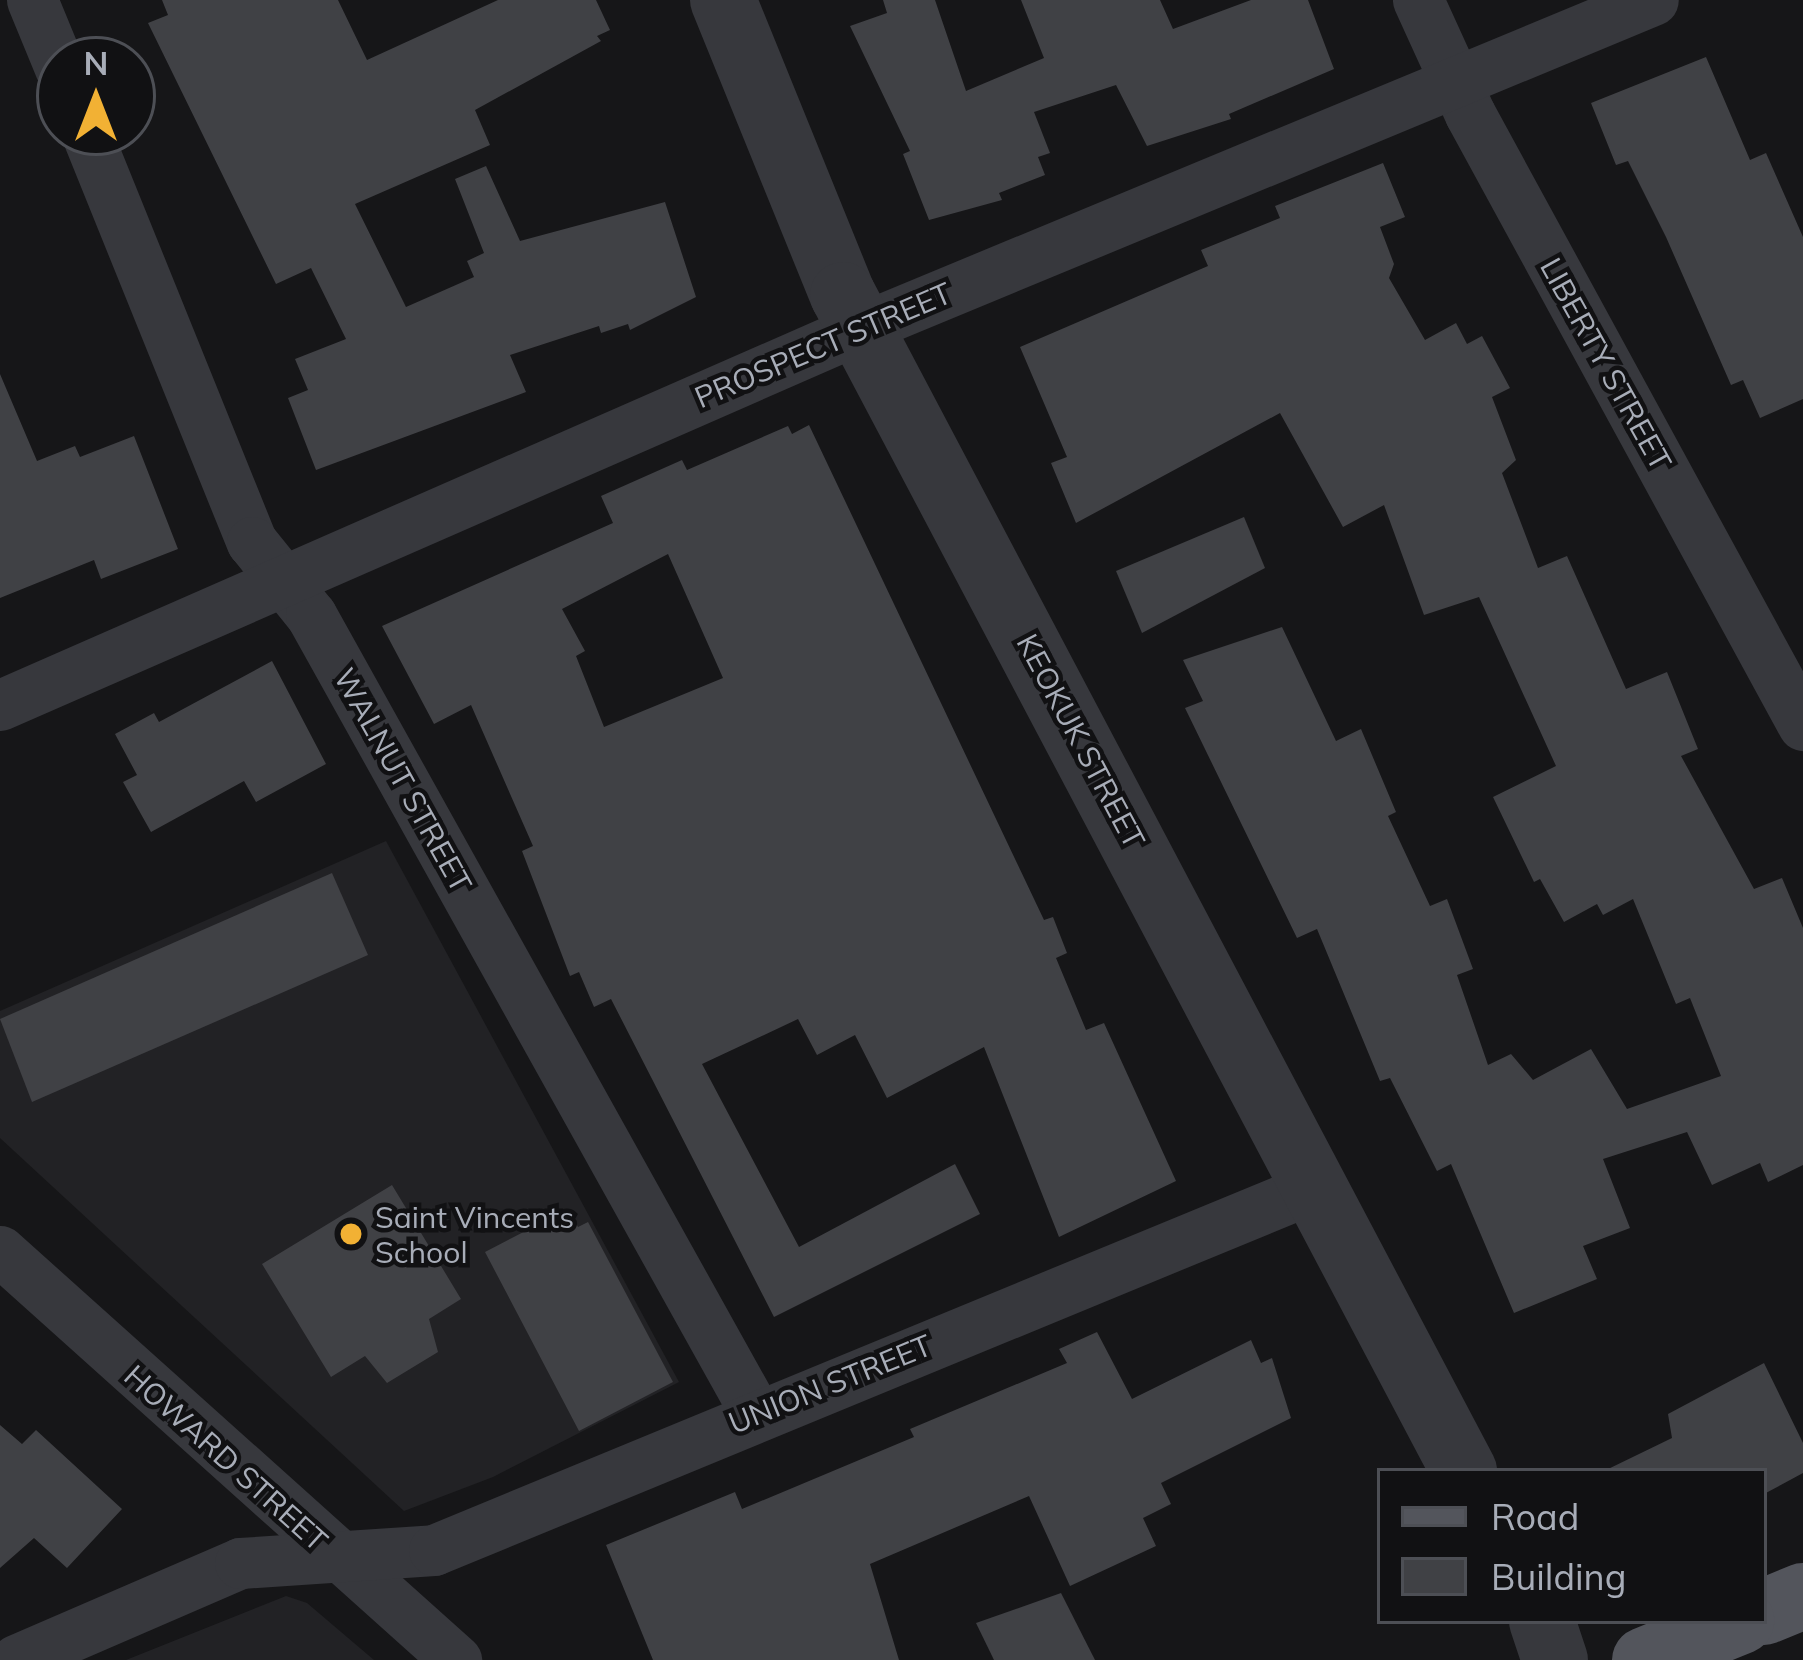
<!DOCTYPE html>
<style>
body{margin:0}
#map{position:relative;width:1803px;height:1660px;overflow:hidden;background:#161618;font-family:Mulish,sans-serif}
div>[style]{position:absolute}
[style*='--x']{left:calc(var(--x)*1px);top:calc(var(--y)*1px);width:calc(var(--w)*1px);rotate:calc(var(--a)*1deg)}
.built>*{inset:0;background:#222225}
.building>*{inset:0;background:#404145}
.minor>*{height:51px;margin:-25.5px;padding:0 25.5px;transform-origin:25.5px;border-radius:25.5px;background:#37383d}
.tertiary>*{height:66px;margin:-33px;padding:0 33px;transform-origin:33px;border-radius:33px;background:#37383d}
.primary>*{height:66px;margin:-33px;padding:0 33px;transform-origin:33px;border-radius:33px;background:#53555c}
.dots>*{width:33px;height:33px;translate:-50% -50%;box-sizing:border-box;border:6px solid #111113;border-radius:50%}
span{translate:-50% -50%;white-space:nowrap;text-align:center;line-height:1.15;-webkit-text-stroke:9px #111113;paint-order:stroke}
.street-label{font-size:30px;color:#a8adb8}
.poi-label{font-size:30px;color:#a8adb8}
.left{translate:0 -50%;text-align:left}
.legend{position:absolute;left:1377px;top:1468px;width:390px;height:156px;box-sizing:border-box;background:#111113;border:3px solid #4d4f55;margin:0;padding:15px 21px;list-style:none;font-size:36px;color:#a8adb8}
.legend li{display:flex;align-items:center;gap:24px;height:60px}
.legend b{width:60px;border:3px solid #4d4f55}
.north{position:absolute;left:36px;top:36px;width:120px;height:120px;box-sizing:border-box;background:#111113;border:3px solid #4d4f55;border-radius:50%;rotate:0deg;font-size:33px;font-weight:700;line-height:48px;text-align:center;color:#a8adb8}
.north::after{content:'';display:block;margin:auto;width:42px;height:54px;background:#f2b134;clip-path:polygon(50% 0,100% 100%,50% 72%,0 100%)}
</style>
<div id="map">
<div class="built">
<i style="clip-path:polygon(386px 841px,679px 1382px,493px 1477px,404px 1511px,0 1138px,0 1011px)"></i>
<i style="clip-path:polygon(286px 1596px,307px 1603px,374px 1660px,126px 1660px)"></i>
</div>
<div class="building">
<i style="clip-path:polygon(162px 0,338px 0,367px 60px,498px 0,596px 0,610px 30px,597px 36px,601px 41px,475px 110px,490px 145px,355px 204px,406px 307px,474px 277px,467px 261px,484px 253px,455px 179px,486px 166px,520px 241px,665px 202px,696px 297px,630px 330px,628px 324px,601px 333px,599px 326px,510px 355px,526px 392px,316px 470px,288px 398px,308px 390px,295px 359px,346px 339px,311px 268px,276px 284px,148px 23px,168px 15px)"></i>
<i style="clip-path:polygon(883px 0,935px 0,966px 91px,1044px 58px,1021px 0,1160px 0,1173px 29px,1251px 0,1308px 0,1334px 69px,1229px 114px,1231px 119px,1147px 146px,1116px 85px,1034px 112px,1050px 153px,1038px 157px,1045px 175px,999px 193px,1002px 200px,929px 220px,903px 154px,910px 151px,850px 26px,887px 13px)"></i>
<i style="clip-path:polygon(1706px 57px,1750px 160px,1766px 153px,1803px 237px,1803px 399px,1760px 418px,1743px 380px,1731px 385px,1666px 237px,1628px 161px,1616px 165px,1591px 103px)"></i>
<i style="clip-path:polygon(1383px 163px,1405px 217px,1380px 227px,1394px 264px,1389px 278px,1425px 340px,1456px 323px,1467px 344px,1482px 336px,1510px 388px,1492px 397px,1516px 460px,1502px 473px,1538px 568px,1567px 556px,1626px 689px,1667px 672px,1698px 749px,1681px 756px,1754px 889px,1782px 878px,1803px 928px,1803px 1165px,1768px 1182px,1760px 1163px,1712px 1185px,1687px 1132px,1603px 1159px,1630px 1228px,1583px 1246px,1597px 1279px,1514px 1313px,1451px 1164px,1437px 1171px,1390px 1078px,1380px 1081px,1317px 929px,1297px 938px,1185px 708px,1203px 701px,1183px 660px,1282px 627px,1336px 741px,1361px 729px,1396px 812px,1388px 816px,1430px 906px,1447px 899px,1473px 969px,1457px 975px,1488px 1065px,1511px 1054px,1533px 1080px,1591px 1049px,1627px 1109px,1721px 1076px,1690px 998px,1676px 1004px,1633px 899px,1603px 915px,1597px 904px,1564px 922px,1540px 879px,1534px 882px,1493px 797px,1556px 766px,1479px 597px,1424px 615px,1384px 505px,1343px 527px,1280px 413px,1076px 523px,1051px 463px,1067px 457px,1020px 347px,1208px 266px,1201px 250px,1280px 218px,1275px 206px)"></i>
<i style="clip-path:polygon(0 374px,37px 461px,75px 446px,80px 457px,134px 436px,178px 549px,101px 579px,94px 560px,0 598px)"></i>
<i style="clip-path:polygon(evenodd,809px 425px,1044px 920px,1053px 917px,1067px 953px,1056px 958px,1086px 1030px,1104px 1023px,1176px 1181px,1059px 1237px,984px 1047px,887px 1098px,855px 1035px,817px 1055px,798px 1019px,702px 1064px,799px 1247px,955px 1164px,980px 1214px,774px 1317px,611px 999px,594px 1007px,579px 972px,570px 976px,522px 851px,533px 846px,471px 705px,434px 724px,382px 626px,613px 523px,601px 496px,682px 460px,687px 470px,788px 426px,792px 434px,809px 425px,668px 554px,723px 678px,604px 727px,576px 656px,585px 651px,562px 609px,668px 554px)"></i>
<i style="clip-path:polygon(1244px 517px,1265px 568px,1142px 633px,1116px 571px)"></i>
<i style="clip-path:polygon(272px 661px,326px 764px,256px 802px,244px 781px,151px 832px,123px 782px,137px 775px,115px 734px,154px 713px,159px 722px)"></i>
<i style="clip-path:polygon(332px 873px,368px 955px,32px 1102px,0 1019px)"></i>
<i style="clip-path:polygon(392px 1185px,461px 1299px,429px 1319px,438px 1352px,387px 1383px,365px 1356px,331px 1377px,262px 1264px)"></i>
<i style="clip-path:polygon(568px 1209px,578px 1227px,588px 1222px,673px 1382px,579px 1431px,485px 1252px)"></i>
<i style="clip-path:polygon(1097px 1332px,1132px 1399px,1251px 1340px,1261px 1363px,1272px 1358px,1291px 1418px,1161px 1483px,1171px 1504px,1143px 1518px,1156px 1546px,1070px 1586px,1029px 1496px,870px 1564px,899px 1660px,653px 1660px,606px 1545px,735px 1492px,742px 1509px,914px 1437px,910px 1429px,1067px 1363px,1059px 1349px)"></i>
<i style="clip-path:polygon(1764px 1363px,1803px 1443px,1803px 1473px,1764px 1494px,1764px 1471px,1604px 1471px,1672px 1438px,1668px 1414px)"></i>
<i style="clip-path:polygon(0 1425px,22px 1444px,36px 1430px,122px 1509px,67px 1568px,34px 1538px,0 1568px)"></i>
<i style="clip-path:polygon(1061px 1593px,1095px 1660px,994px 1660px,976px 1623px)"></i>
</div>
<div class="minor">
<i style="--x:32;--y:0;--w:74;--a:67.6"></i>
<i style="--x:1418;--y:0;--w:125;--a:65.5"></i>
<i style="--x:1470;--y:114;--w:696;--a:61.41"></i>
<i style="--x:86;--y:132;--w:442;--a:68"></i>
<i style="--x:252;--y:542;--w:94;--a:51.1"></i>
<i style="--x:311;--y:615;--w:915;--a:60.88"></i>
<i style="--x:0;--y:705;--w:940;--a:-23.65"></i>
<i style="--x:861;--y:328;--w:857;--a:-22.5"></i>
<i style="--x:0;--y:1251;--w:613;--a:41.89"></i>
<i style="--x:16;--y:1660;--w:244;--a:-23.4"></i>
<i style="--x:240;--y:1563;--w:194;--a:-3.8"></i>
<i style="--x:434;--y:1550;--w:955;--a:-22.4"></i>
</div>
<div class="tertiary">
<i style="--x:723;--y:0;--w:318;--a:67.9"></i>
<i style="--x:843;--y:295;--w:1330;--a:62.16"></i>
<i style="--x:1542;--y:1621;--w:41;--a:71.6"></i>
</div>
<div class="primary">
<i style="--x:1764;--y:1612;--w:42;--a:-22.3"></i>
<i style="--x:1645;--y:1660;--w:104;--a:-22.1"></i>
</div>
<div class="dots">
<i style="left:351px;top:1234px;background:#f2b134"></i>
</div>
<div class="street-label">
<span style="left:823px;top:345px;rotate:-23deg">PROSPECT STREET</span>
<span style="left:1606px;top:364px;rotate:61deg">LIBERTY STREET</span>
<span style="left:1081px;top:741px;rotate:62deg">KEOKUK STREET</span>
<span style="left:403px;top:780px;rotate:61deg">WALNUT STREET</span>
<span style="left:830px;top:1384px;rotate:-22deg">UNION STREET</span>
<span style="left:226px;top:1458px;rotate:42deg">HOWARD STREET</span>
</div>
<div class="poi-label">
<span class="left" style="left:375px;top:1234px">Saint Vincents<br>School</span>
</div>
<ul class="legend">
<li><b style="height:15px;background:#53555c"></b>Road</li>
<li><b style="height:33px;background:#404145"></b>Building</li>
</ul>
<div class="north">N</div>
</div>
